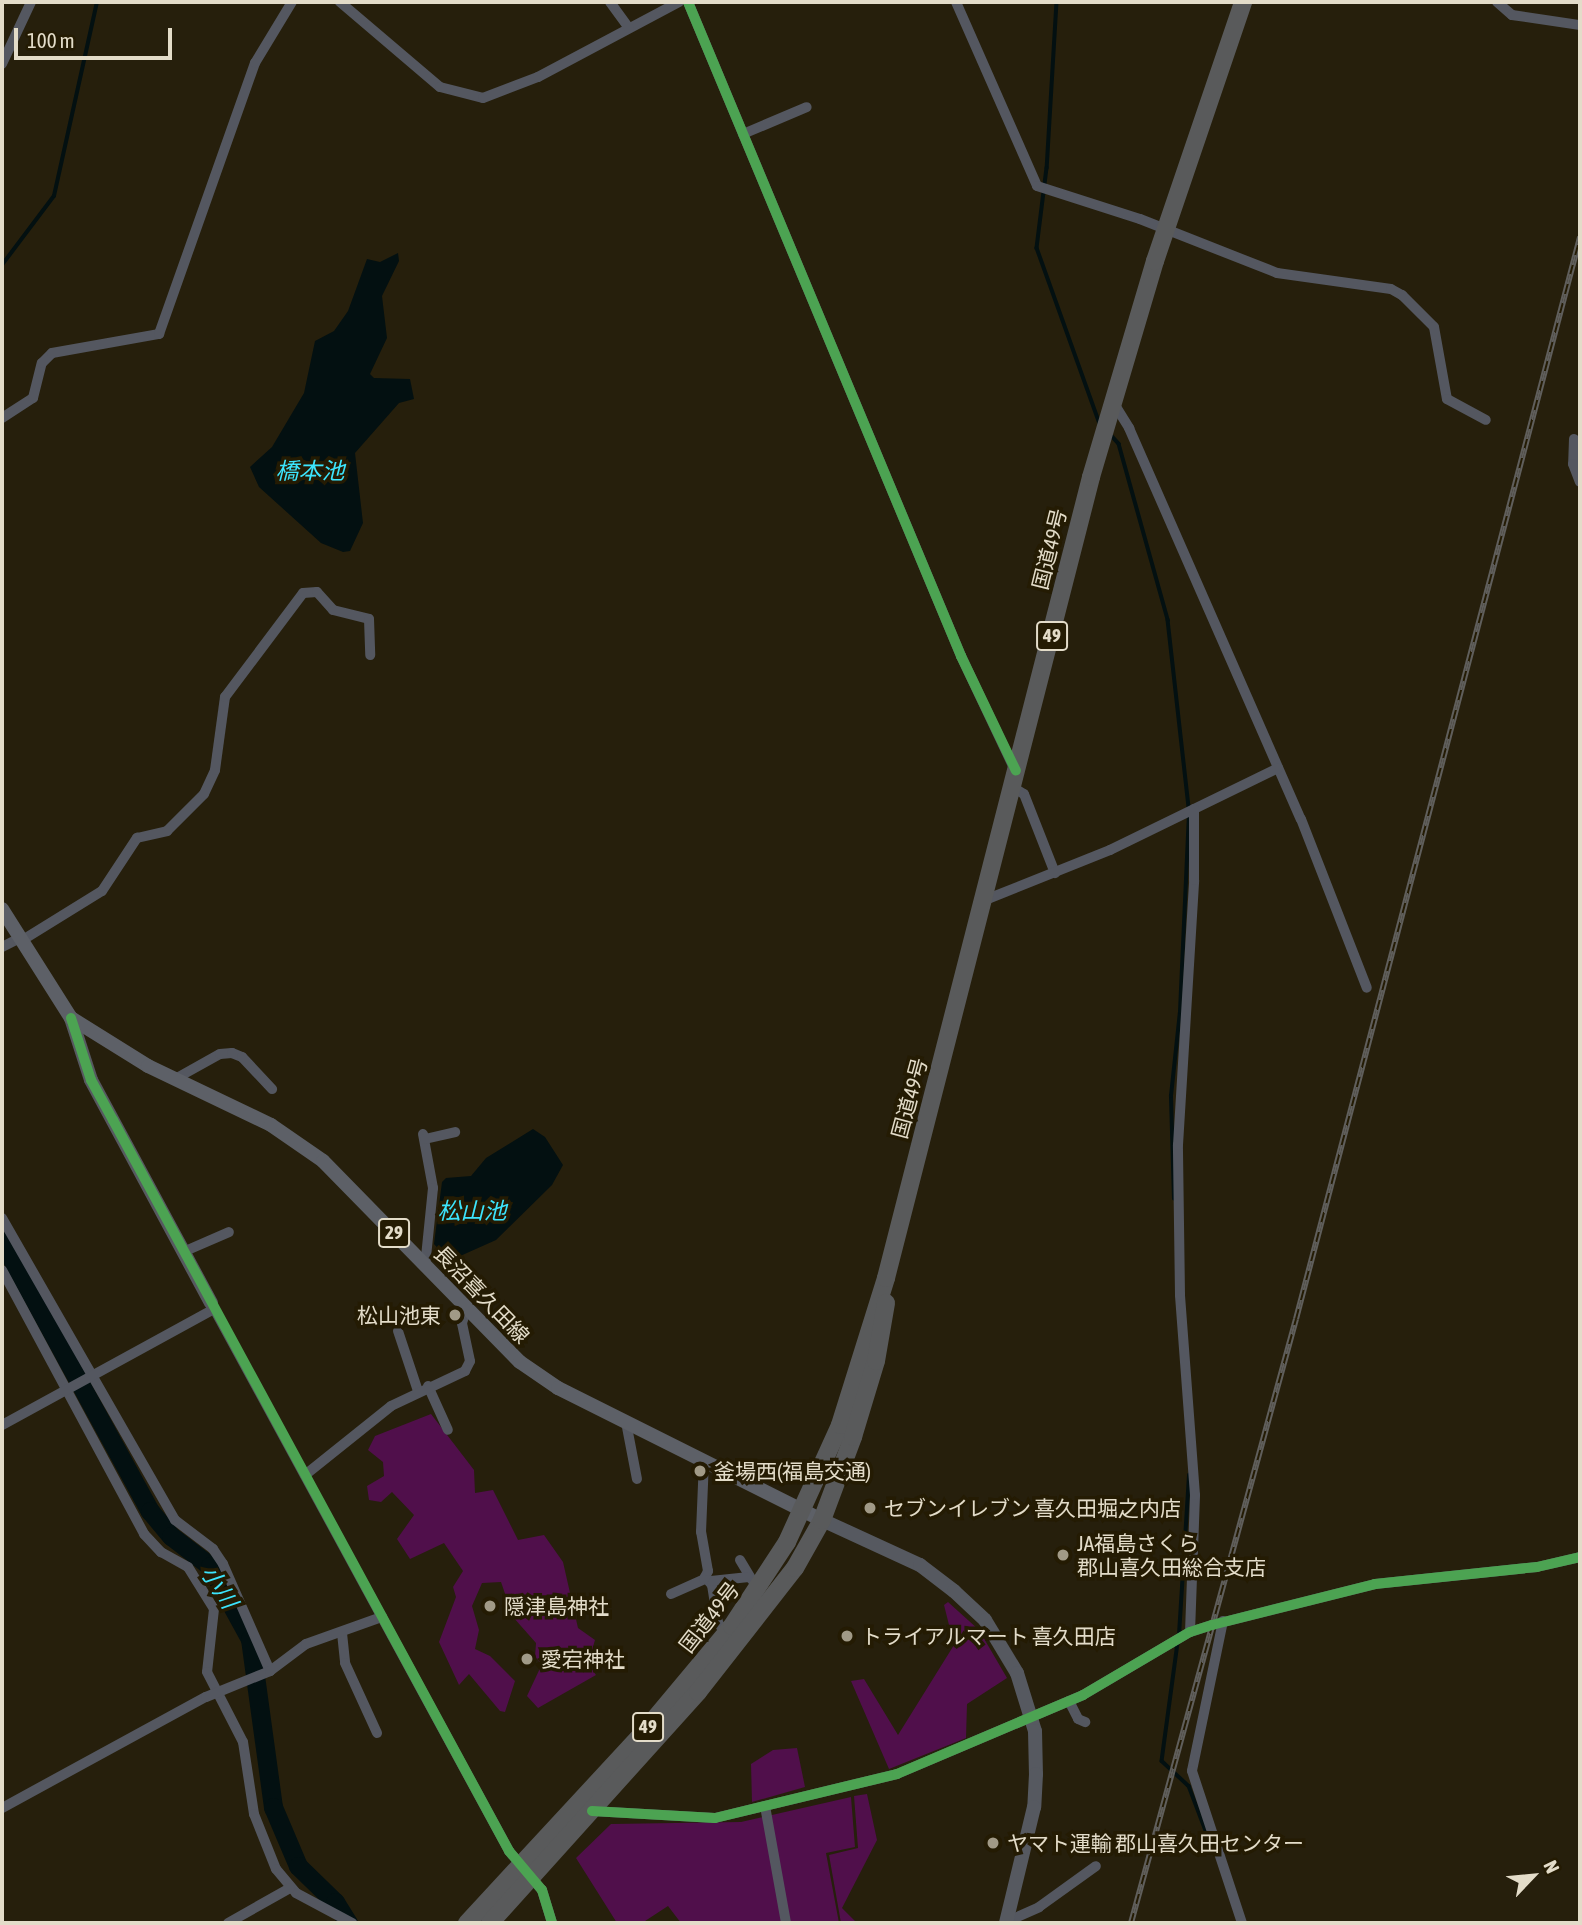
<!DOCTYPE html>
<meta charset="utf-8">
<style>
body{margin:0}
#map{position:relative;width:1582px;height:1925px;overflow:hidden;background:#261f0c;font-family:"Asap Condensed","Noto Sans JP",sans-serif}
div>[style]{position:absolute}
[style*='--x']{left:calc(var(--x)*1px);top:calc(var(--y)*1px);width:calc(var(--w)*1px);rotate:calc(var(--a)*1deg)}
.green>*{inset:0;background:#500f4b}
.water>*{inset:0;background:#031011}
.stream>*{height:3.5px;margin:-1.75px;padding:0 1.75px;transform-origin:1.75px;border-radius:1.75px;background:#031011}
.river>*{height:19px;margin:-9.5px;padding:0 9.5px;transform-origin:9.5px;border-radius:9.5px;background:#031011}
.street>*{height:10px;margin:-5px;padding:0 5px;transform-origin:5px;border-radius:5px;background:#545760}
.secondary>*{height:14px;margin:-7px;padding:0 7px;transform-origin:7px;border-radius:7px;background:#565960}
.primary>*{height:14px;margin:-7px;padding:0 7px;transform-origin:7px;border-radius:7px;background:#5d6067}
.highway>*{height:18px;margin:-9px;padding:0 9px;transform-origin:9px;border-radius:9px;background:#595a5b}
.rail>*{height:6px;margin-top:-3px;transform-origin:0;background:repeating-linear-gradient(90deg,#241b03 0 10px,#605f5c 0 20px);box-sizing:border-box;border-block:2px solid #605f5c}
.cycleway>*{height:10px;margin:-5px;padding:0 5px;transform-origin:5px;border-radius:5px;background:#4ca352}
.dots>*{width:19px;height:19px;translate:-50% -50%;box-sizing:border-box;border:4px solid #241b03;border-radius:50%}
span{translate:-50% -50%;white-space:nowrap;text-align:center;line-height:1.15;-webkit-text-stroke:7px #241b03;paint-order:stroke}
.shield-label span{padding:2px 5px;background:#241b03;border:2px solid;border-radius:5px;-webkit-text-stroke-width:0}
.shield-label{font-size:19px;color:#e3dcc9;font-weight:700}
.street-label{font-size:21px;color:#e3dcc9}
.poi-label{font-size:21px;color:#e3dcc9}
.right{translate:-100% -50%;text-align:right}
.left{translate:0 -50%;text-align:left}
.water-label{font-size:23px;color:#3ce5fd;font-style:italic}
.frame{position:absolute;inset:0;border:4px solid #e3dcc9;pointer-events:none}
.north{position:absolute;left:1498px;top:1841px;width:70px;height:70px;-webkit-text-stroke:5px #241b03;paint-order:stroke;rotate:64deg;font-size:19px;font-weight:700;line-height:28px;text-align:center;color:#e3dcc9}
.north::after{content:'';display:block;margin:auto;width:24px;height:32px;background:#e3dcc9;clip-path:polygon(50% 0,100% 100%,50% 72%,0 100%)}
.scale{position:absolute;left:14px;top:28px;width:158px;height:32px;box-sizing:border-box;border:4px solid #e3dcc9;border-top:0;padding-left:9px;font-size:21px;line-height:24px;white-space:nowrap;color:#e3dcc9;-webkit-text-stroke:5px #241b03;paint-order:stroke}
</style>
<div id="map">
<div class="green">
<i style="clip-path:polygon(431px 1414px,474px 1470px,475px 1493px,493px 1490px,518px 1540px,544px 1535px,563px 1562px,578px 1628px,595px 1640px,588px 1664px,596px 1675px,538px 1708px,527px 1696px,542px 1664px,535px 1657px,536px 1643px,513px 1617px,501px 1582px,482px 1583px,472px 1606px,479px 1630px,475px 1649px,490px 1656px,515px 1681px,505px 1712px,500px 1711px,469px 1674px,459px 1685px,439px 1642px,456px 1597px,453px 1587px,463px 1571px,444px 1543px,410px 1559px,397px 1539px,414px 1515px,392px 1492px,381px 1502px,369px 1500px,367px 1486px,384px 1476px,383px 1462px,368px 1450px,375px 1436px)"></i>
<i style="clip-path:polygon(948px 1602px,979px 1630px,1007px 1678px,967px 1704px,966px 1738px,889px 1769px,851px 1681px,864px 1679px,898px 1735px,954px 1645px,944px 1605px)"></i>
<i style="clip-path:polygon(797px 1748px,805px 1787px,752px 1802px,751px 1764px,773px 1750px)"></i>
<i style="clip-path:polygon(867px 1794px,877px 1840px,842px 1908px,857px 1923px,841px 1923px,829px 1855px,858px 1848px,854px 1796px)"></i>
<i style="clip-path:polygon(851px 1797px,855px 1847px,826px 1853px,839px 1923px,681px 1923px,668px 1906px,642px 1923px,617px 1923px,576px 1858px,611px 1824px,741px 1822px)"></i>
</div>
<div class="water">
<i style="clip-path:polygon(398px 253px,399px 261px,382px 296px,387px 338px,370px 374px,374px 378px,410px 379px,414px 399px,399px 403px,355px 453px,363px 523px,350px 551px,343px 552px,321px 543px,259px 487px,250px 467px,272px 447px,304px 393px,315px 341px,334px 331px,348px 311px,367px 259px,380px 262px)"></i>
<i style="clip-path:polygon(533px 1129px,545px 1137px,563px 1165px,552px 1185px,496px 1240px,449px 1261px,434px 1244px,442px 1182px,446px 1178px,471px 1176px,486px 1158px)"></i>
</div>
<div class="stream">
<i style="--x:1057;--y:2;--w:166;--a:93.4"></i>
<i style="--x:1047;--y:168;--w:81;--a:97.1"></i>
<i style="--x:1037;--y:248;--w:187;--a:70.3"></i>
<i style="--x:2;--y:265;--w:86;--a:-53"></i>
<i style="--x:54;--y:196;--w:199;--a:-77.5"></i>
<i style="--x:1111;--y:435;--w:12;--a:48"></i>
<i style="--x:1119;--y:444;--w:183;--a:74.4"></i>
<i style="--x:1168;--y:620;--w:189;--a:83.6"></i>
<i style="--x:1174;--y:1199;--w:103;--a:-91.7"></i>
<i style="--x:1171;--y:1096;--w:84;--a:-83.9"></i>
<i style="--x:1180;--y:1012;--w:197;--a:-87.4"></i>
<i style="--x:1179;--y:1635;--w:160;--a:-86.4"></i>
<i style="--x:1178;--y:1643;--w:119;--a:97.7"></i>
<i style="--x:1162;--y:1761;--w:37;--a:43"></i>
<i style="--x:1189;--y:1786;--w:62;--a:69.2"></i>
</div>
<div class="river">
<i style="--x:2;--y:1241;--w:308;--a:61.3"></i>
<i style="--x:150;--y:1511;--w:33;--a:50"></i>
<i style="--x:171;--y:1536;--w:49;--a:37.6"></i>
<i style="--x:210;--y:1566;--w:83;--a:61.3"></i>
<i style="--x:250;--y:1639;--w:170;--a:82.2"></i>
<i style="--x:273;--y:1807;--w:64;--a:67"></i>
<i style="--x:298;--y:1866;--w:52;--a:44.2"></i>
<i style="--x:335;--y:1902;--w:25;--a:58"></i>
</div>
<div class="street">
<i style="--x:340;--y:2;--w:131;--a:40.4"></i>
<i style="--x:440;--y:87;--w:44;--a:14.3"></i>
<i style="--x:483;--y:98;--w:59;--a:-20.9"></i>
<i style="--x:538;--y:77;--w:160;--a:-28"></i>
<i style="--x:610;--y:2;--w:32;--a:54"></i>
<i style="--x:688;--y:2;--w:709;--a:67.34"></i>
<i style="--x:961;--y:656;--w:126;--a:64.7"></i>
<i style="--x:956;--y:2;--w:201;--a:66.2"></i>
<i style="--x:1037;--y:186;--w:108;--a:17.8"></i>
<i style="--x:1140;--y:219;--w:147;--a:21.5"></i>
<i style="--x:1277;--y:273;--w:115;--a:8"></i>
<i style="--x:1391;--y:289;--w:13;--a:29"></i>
<i style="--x:1402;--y:295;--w:45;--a:45"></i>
<i style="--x:1434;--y:327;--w:73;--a:79.8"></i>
<i style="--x:1447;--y:399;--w:44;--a:28.3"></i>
<i style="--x:1497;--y:2;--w:20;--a:41"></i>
<i style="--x:1512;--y:15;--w:69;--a:8.4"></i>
<i style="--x:2;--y:64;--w:68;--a:-64.9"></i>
<i style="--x:743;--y:134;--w:69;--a:-22.9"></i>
<i style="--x:1113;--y:402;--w:31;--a:58"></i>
<i style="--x:1129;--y:428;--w:427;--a:66.3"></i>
<i style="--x:1301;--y:819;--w:181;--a:68.7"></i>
<i style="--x:2;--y:418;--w:37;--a:-33"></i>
<i style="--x:33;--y:398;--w:36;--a:-76"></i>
<i style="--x:42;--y:363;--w:14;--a:-45"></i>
<i style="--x:52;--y:353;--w:109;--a:-10.1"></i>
<i style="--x:159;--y:334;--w:288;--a:-70.5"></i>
<i style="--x:255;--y:63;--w:71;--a:-58.8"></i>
<i style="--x:1574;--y:439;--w:25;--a:92"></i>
<i style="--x:1573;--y:464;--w:19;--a:69"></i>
<i style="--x:1011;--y:786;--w:15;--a:32"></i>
<i style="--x:1024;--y:794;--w:85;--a:68.6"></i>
<i style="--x:985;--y:900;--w:135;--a:-21.8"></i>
<i style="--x:1110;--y:850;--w:187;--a:-26"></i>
<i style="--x:21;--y:941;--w:95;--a:-31.7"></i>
<i style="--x:102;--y:891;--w:64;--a:-56.6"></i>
<i style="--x:137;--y:838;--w:31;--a:-13"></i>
<i style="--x:167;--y:831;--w:52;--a:-45"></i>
<i style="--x:204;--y:794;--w:26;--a:-65"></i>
<i style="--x:215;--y:770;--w:74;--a:-82.2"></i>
<i style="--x:225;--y:697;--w:130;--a:-53.1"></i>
<i style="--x:303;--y:593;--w:14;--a:-4"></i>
<i style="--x:317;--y:592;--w:24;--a:48"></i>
<i style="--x:333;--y:610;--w:37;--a:14"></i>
<i style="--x:369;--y:619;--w:36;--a:88"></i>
<i style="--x:2;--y:947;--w:20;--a:-27"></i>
<i style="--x:175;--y:1079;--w:51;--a:-29.1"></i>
<i style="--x:220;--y:1054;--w:12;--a:-5"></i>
<i style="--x:232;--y:1053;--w:11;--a:22"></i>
<i style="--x:242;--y:1057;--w:44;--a:46.8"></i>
<i style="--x:423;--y:1134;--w:55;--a:79.5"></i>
<i style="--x:433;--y:1188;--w:79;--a:95.8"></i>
<i style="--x:425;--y:1139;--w:31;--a:-13"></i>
<i style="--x:2;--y:1218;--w:348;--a:60.2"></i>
<i style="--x:175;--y:1520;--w:48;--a:37.3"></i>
<i style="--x:213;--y:1549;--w:18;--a:56"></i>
<i style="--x:223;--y:1564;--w:117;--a:66.3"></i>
<i style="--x:183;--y:1252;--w:50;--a:-23.5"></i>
<i style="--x:2;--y:1270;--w:300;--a:61.7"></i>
<i style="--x:144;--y:1534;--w:25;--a:47"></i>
<i style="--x:161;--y:1552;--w:31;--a:29"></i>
<i style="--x:188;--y:1567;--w:49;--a:58.2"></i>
<i style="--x:214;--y:1609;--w:63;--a:96.3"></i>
<i style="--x:207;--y:1672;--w:79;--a:62.8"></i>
<i style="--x:243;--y:1742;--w:73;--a:81.3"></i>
<i style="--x:254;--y:1814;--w:59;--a:68.2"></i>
<i style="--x:276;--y:1869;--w:31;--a:50"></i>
<i style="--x:296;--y:1893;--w:64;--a:28.2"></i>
<i style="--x:211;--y:1303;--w:624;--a:61.46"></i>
<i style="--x:509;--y:1851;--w:51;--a:49.8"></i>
<i style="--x:542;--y:1890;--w:34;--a:73"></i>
<i style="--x:398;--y:1331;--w:63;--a:71.6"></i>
<i style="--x:428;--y:1386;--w:48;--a:65.6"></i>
<i style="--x:626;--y:1422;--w:58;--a:79.1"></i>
<i style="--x:2;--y:1425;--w:242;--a:-28.7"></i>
<i style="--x:305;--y:1475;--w:110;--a:-38.7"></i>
<i style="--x:391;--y:1406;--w:82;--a:-25.3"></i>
<i style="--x:465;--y:1371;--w:11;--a:-63"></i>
<i style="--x:470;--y:1361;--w:39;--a:-102"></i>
<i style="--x:462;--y:1323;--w:13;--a:-72"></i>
<i style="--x:740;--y:1560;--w:23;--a:59"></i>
<i style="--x:705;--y:1577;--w:11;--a:49"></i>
<i style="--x:712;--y:1585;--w:38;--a:81"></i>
<i style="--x:718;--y:1623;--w:13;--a:51"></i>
<i style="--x:711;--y:1581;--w:38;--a:-6"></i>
<i style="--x:671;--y:1594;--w:36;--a:-24"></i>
<i style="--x:704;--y:1579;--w:9;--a:-63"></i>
<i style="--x:708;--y:1571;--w:40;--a:-100"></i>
<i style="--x:701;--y:1532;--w:71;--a:-87.6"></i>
<i style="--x:1223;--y:1621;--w:153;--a:101.7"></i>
<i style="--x:1192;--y:1771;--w:160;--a:71.8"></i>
<i style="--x:1190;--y:1632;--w:137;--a:-87.9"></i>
<i style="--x:1195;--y:1495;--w:201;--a:-94.3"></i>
<i style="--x:1180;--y:1295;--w:150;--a:-90.8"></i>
<i style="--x:1178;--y:1145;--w:265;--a:-86.5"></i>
<i style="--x:1194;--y:880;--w:71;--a:-90"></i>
<i style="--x:342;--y:1633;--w:30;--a:84"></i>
<i style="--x:345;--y:1663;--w:77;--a:65.4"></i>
<i style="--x:1069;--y:1701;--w:20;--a:63"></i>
<i style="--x:1078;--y:1719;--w:8;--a:23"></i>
<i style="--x:765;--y:1806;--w:119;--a:79.8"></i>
<i style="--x:2;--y:1808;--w:232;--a:-28.6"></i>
<i style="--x:206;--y:1697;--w:69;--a:-22.1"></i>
<i style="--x:270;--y:1671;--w:45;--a:-36.9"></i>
<i style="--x:306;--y:1644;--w:81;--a:-19.6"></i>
<i style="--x:592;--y:1811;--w:123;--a:3.3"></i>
<i style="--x:715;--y:1818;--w:187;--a:-13.6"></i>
<i style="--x:897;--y:1774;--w:202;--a:-23"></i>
<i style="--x:1083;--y:1695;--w:124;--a:-30.5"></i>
<i style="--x:1190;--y:1632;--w:23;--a:-18"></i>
<i style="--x:1212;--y:1625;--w:168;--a:-14.1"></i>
<i style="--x:1375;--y:1584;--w:163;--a:-6"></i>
<i style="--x:1537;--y:1567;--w:44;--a:-13.1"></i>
<i style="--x:1006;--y:1922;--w:36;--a:-24"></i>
<i style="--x:1039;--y:1907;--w:70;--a:-35.7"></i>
<i style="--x:228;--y:1923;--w:71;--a:-29.4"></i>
</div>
<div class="secondary">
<i style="--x:71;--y:1018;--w:65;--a:72.1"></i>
<i style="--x:91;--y:1080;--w:253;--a:61.7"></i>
<i style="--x:822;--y:1520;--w:108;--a:24.7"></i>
<i style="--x:920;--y:1565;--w:43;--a:37.4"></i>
<i style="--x:954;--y:1591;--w:42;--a:43.1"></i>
<i style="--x:985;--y:1620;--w:62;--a:58.9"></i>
<i style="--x:1017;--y:1673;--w:61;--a:72.8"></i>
<i style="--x:1035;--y:1731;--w:43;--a:88.7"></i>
<i style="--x:1036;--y:1774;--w:33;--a:93"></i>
<i style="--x:1034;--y:1807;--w:119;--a:103.6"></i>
</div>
<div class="primary">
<i style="--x:2;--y:909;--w:129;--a:57.7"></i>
<i style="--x:71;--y:1018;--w:91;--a:31.9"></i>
<i style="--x:148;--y:1066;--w:136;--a:25.6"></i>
<i style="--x:271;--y:1125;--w:63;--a:34.7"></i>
<i style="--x:323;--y:1161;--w:281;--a:45.6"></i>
<i style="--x:520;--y:1362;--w:46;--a:34.4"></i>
<i style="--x:558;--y:1388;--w:295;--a:26.6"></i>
</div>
<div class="highway">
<i style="--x:467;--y:1923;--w:256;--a:-47.2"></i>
<i style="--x:641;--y:1735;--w:142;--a:-50.1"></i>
<i style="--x:732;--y:1626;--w:100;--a:-56.8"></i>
<i style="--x:787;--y:1542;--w:128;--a:-65.6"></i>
<i style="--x:840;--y:1425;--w:154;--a:-72.6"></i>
<i style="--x:886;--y:1278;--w:827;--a:-75.64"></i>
<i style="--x:1091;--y:477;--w:225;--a:-73.5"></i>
<i style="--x:1155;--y:261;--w:274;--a:-71.2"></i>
<i style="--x:490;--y:1923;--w:311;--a:-48"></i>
<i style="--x:698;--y:1692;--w:157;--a:-52"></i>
<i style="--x:795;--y:1568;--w:55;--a:-60.6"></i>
<i style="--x:822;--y:1520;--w:89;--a:-69.5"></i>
<i style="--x:853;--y:1437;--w:79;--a:-73.2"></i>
<i style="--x:876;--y:1361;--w:59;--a:-80.2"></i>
</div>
<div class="rail">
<i style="--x:1131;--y:1923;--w:626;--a:-74.72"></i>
<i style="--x:1296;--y:1319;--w:1119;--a:-75.29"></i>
</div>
<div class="cycleway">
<i style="--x:688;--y:2;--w:709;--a:67.34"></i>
<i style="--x:961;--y:656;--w:127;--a:64.4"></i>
<i style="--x:71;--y:1018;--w:65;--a:72.1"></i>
<i style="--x:91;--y:1080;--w:46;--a:61.2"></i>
<i style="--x:113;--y:1120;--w:831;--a:61.55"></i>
<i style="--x:509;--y:1851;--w:51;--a:49.8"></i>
<i style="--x:542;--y:1890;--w:34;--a:73"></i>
<i style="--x:592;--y:1811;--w:123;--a:3.3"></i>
<i style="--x:715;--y:1818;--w:187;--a:-13.6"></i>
<i style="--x:897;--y:1774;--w:202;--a:-23"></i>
<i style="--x:1083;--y:1695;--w:124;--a:-30.5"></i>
<i style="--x:1190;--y:1632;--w:23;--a:-18"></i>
<i style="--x:1212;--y:1625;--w:168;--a:-14.1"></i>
<i style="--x:1375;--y:1584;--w:163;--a:-6"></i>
<i style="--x:1537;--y:1567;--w:44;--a:-13.1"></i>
</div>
<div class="dots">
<i style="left:455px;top:1315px;background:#a19a87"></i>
<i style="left:700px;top:1471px;background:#a19a87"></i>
<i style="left:870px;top:1508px;background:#a19a87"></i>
<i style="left:1063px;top:1555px;background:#a19a87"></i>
<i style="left:490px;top:1606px;background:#a19a87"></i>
<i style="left:847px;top:1636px;background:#a19a87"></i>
<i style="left:527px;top:1659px;background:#a19a87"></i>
<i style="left:993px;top:1843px;background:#a19a87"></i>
</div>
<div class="shield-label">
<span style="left:1052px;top:636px">49</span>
<span style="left:394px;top:1233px">29</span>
<span style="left:648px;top:1727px">49</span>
</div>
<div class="street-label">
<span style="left:1049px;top:549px;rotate:-76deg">国道49号</span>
<span style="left:909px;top:1098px;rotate:-75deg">国道49号</span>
<span style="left:482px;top:1294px;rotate:46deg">長沼喜久田線</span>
<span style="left:709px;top:1617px;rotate:-52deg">国道49号</span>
</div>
<div class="poi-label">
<span class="right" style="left:441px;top:1315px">松山池東</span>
<span class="left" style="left:714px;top:1471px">釜場西(福島交通)</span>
<span class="left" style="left:884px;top:1508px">セブンイレブン 喜久田堀之内店</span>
<span class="left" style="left:1077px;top:1555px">JA福島さくら<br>郡山喜久田総合支店</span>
<span class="left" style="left:504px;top:1606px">隠津島神社</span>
<span class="left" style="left:861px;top:1636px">トライアルマート 喜久田店</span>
<span class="left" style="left:541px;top:1659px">愛宕神社</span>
<span class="left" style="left:1007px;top:1843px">ヤマト運輸 郡山喜久田センター</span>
</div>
<div class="water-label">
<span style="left:310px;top:471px">橋本池</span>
<span style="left:472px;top:1211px">松山池</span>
<span style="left:219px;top:1587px;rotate:57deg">小川</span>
</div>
<div class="frame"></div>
<div class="north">N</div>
<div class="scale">100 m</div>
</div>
